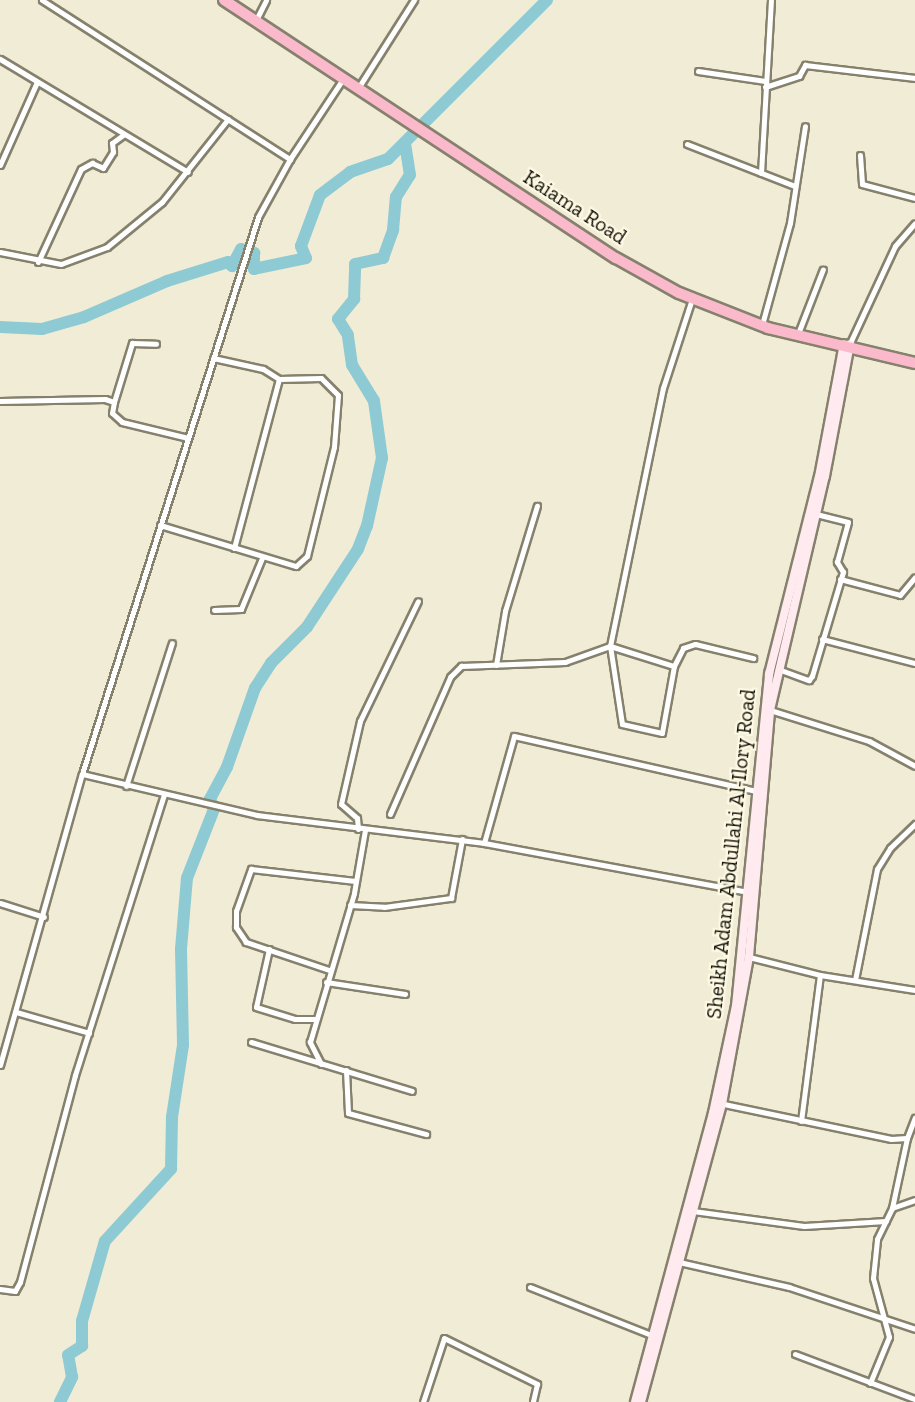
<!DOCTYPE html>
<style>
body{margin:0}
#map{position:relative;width:915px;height:1402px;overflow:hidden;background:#f1ecd6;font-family:"Zilla Slab",serif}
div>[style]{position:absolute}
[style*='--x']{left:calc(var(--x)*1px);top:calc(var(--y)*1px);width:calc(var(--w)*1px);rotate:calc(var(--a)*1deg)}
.river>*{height:12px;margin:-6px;padding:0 6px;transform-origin:6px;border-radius:6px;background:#8ecad3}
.roads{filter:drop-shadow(2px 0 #85816d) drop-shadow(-2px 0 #85816d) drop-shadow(0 2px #85816d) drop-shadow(0 -2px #85816d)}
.street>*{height:5px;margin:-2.5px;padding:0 2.5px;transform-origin:2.5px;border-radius:2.5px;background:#fff}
.secondary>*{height:8px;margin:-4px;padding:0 4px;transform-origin:4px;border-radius:4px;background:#feeaef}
.highway>*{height:10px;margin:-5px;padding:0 5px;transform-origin:5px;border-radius:5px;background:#fbbacb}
span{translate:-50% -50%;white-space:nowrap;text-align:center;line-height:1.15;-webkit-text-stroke:4.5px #fef9e3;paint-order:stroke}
.street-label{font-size:21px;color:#121109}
</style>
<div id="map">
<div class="river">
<i style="--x:0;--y:327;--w:42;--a:2.7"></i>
<i style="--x:42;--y:329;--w:44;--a:-15.9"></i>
<i style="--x:84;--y:317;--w:90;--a:-23.4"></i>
<i style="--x:167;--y:281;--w:64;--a:-17.3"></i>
<i style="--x:228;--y:262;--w:6;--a:45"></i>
<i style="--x:232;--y:266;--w:19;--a:-62"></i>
<i style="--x:241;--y:249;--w:14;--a:17"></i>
<i style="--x:254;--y:253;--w:16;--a:90"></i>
<i style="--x:254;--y:269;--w:53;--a:-11.9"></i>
<i style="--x:306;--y:258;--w:13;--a:-113"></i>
<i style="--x:301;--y:246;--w:54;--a:-69.6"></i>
<i style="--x:320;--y:195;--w:38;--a:-37"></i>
<i style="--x:350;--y:172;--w:40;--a:-18.9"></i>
<i style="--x:388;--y:159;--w:225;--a:-45"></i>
<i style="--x:60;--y:1402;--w:28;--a:-64"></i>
<i style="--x:72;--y:1377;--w:22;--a:-100"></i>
<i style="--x:68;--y:1355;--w:17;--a:-33"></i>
<i style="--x:82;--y:1346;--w:25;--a:-90"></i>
<i style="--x:82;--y:1321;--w:83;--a:-74"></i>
<i style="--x:105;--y:1241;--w:98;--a:-47.5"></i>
<i style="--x:171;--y:1169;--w:52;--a:-88.9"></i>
<i style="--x:172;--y:1117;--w:73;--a:-81.3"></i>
<i style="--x:183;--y:1045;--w:96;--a:-91.2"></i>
<i style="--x:181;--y:949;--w:71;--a:-85.2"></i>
<i style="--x:187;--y:878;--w:74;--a:-68.6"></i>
<i style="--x:214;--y:809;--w:11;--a:-112"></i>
<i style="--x:210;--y:799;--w:36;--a:-62"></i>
<i style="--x:227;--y:767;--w:84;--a:-70.5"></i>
<i style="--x:255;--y:688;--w:30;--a:-57"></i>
<i style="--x:271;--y:663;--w:51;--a:-45"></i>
<i style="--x:307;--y:627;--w:93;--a:-56.8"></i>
<i style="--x:358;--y:549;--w:25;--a:-69"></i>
<i style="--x:367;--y:526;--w:70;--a:-77.6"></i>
<i style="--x:382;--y:458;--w:58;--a:-98"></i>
<i style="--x:374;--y:401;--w:42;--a:-121.4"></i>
<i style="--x:352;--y:365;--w:30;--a:-98"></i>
<i style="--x:348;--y:335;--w:19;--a:-122"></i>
<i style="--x:338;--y:319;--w:26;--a:-51"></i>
<i style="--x:354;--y:299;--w:35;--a:-88"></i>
<i style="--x:355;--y:264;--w:29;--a:-12"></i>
<i style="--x:383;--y:258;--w:30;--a:-70"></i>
<i style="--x:393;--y:230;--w:33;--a:-85"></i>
<i style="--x:396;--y:197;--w:26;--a:-58"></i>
<i style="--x:410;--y:175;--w:32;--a:-99"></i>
</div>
<div class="roads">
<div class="street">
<i style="--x:42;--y:0;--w:295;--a:32.7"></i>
<i style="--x:257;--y:18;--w:20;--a:-63"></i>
<i style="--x:0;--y:59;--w:219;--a:31"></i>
<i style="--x:698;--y:71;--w:68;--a:8.5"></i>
<i style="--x:360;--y:85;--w:101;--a:-57.6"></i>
<i style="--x:765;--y:87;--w:36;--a:-18"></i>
<i style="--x:799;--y:76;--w:13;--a:-61"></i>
<i style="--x:805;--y:65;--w:111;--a:6.7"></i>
<i style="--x:687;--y:144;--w:116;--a:21.3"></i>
<i style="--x:860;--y:155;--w:29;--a:86"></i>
<i style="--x:862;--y:184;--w:55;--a:14.8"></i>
<i style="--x:0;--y:165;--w:91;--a:-66"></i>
<i style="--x:761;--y:173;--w:173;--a:-86.7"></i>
<i style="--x:0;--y:252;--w:62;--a:11.1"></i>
<i style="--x:61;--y:264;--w:49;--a:-20.3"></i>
<i style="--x:107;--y:247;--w:71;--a:-39.3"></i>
<i style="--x:162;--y:202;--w:106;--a:-51.5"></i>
<i style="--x:38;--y:262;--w:102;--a:-65.2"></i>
<i style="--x:81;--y:169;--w:13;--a:-29"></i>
<i style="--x:92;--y:163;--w:12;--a:24"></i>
<i style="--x:103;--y:168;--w:19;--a:-58"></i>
<i style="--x:113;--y:152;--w:9;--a:-96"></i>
<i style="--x:112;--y:143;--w:14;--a:-36"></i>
<i style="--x:763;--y:321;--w:102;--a:-74.6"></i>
<i style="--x:790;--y:223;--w:98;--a:-81.2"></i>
<i style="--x:799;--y:331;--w:66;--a:-68.8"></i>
<i style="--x:850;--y:343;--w:107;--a:-65.1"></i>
<i style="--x:895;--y:246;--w:30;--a:-49"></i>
<i style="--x:0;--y:401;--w:105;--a:-1.1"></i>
<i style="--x:105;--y:399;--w:9;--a:18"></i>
<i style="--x:114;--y:402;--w:11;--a:100"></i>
<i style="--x:112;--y:413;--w:13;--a:42"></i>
<i style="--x:122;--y:422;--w:68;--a:13.6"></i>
<i style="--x:114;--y:402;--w:62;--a:-73"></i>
<i style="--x:132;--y:343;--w:24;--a:2"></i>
<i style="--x:160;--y:525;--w:142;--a:16.8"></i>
<i style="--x:296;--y:566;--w:15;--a:-42"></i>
<i style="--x:307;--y:556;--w:112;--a:-76.1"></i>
<i style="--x:334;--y:447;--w:52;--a:-85.6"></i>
<i style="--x:338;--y:395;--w:24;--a:-135"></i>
<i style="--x:321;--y:378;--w:42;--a:178.6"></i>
<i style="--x:279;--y:379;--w:19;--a:-148"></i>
<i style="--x:263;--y:369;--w:51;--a:-167.6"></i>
<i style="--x:234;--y:548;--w:175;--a:-75.1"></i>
<i style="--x:840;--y:579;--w:62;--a:14.9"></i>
<i style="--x:900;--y:595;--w:23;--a:-50"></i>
<i style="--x:214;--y:610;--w:27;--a:-2"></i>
<i style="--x:241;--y:609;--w:55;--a:-67.6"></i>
<i style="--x:822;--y:639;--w:95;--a:14.6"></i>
<i style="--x:496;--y:665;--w:55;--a:-80.5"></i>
<i style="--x:505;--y:611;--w:110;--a:-73.1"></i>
<i style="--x:674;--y:666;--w:68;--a:100.2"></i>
<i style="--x:662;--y:733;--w:41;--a:-167.3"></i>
<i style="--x:622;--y:724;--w:79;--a:-98.7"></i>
<i style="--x:610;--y:646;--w:263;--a:-78.4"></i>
<i style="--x:663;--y:388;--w:94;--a:-72"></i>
<i style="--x:778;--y:669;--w:33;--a:20"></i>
<i style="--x:809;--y:680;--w:5;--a:-53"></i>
<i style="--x:812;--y:676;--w:109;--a:-73.4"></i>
<i style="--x:843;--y:572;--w:12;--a:-121"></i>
<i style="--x:837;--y:562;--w:41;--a:-74.6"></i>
<i style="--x:848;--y:522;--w:32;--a:-166"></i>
<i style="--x:770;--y:710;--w:104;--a:17.4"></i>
<i style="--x:869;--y:741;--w:52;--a:28.5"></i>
<i style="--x:82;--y:774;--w:180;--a:13.2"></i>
<i style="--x:257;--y:815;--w:229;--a:7"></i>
<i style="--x:484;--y:843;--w:269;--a:10.5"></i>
<i style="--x:126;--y:786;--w:150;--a:-72.2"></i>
<i style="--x:390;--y:814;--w:150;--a:-66.3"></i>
<i style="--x:450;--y:677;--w:16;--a:-45"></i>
<i style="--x:461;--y:666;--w:104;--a:-2.2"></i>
<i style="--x:565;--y:662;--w:48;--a:-19.6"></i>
<i style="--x:610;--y:646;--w:67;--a:17.4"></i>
<i style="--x:674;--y:666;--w:20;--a:-63"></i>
<i style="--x:683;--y:648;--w:13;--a:-18"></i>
<i style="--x:695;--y:644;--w:60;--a:13.6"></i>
<i style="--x:358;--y:829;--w:11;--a:-95"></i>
<i style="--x:357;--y:818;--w:21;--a:-139"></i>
<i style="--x:341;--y:804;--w:85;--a:-77.1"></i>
<i style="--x:360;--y:721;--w:133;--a:-64.2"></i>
<i style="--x:484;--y:843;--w:111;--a:-74.3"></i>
<i style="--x:514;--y:736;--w:248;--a:12.8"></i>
<i style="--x:0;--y:903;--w:46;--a:17.7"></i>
<i style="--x:350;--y:905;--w:34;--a:3"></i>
<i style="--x:384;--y:907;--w:68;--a:-7.7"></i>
<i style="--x:451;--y:898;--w:60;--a:-79.4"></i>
<i style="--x:269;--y:949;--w:59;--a:102.6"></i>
<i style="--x:256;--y:1007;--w:41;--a:17.1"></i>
<i style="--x:295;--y:1019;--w:19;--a:0"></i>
<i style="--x:749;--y:957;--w:73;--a:14.2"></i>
<i style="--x:820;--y:975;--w:96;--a:9"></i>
<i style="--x:329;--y:970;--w:88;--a:-161.4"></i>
<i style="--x:246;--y:942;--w:18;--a:-124"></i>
<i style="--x:236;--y:927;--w:16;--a:-90"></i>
<i style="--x:236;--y:911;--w:45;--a:-70.3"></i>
<i style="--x:251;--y:869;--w:105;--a:6.6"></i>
<i style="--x:855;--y:980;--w:113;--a:-78.8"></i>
<i style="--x:877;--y:869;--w:25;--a:-58"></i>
<i style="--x:890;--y:848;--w:35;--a:-44"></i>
<i style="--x:326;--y:982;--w:80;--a:8.6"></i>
<i style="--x:16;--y:1012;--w:76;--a:16"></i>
<i style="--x:251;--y:1042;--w:168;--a:16.9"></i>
<i style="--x:321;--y:1064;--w:25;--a:-117"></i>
<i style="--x:310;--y:1042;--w:155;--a:-73.5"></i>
<i style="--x:354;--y:893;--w:64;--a:-80.1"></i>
<i style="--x:0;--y:1065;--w:302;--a:-74.3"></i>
<i style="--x:82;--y:774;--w:584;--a:-72.46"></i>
<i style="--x:258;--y:217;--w:66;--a:-61.1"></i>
<i style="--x:290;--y:159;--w:96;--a:-56.5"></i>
<i style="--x:346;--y:1070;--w:43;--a:87.3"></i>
<i style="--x:348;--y:1113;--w:81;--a:15.1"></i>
<i style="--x:719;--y:1103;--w:176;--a:11.8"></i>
<i style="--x:891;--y:1139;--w:16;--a:-4"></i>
<i style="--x:907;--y:1138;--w:22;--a:-69"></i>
<i style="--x:801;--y:1121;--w:147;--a:-82.6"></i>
<i style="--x:892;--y:1208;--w:24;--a:-19"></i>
<i style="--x:693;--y:1211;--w:112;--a:7.7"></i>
<i style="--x:804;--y:1226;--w:82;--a:-3.5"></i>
<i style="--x:679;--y:1262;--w:113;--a:12.8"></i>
<i style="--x:789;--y:1287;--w:133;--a:18.4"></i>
<i style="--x:530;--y:1287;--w:133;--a:21.6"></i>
<i style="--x:0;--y:1289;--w:15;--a:8"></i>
<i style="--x:15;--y:1291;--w:10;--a:-61"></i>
<i style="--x:20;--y:1282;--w:214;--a:-75.1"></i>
<i style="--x:75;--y:1075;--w:294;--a:-72.4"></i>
<i style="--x:795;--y:1354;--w:128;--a:20.6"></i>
<i style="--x:870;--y:1383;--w:50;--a:-67.6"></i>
<i style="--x:889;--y:1337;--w:61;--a:-105.2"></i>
<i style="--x:873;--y:1278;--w:39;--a:-84"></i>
<i style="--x:877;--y:1239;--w:34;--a:-64"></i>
<i style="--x:892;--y:1208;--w:72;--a:-77.9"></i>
<i style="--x:423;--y:1402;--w:67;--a:-71.8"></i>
<i style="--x:444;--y:1338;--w:104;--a:26.3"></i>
<i style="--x:537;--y:1384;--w:18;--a:103"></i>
</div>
<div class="secondary">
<i style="--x:635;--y:1402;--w:299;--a:-74.9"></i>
<i style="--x:713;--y:1113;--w:109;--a:-77.9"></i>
<i style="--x:736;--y:1006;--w:334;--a:-84.3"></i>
<i style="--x:769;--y:674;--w:203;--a:-75.8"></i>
<i style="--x:819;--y:477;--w:135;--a:-79.4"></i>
<i style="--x:641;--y:1402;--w:309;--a:-74.8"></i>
<i style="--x:722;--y:1104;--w:149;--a:-79.6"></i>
<i style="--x:749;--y:957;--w:248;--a:-85.1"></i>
<i style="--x:770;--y:710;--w:240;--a:-76.8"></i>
<i style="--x:825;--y:476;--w:134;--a:-79.3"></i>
</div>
<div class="highway">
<i style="--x:224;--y:0;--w:469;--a:33.4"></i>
<i style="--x:616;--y:258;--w:72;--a:29.1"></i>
<i style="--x:679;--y:293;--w:96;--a:21.5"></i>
<i style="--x:768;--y:328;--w:151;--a:13.4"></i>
</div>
</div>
<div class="street-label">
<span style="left:575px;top:207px;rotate:33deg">Kaiama Road</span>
<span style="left:731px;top:854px;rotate:-84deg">Sheikh Adam Abdullahi Al-Ilory Road</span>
</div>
</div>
